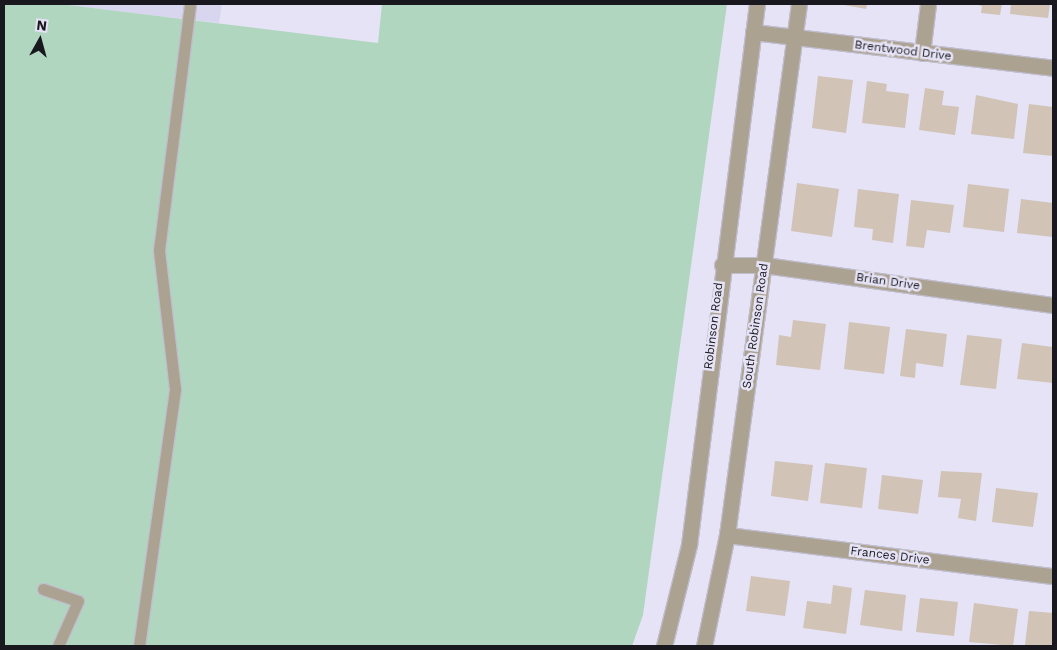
<!DOCTYPE html>
<style>
body{margin:0}
#map{position:relative;width:1057px;height:650px;overflow:hidden;background:#e5e3f5;font-family:"Work Sans",sans-serif}
div>[style]{position:absolute}
[style*='--x']{left:calc(var(--x)*1px);top:calc(var(--y)*1px);width:calc(var(--w)*1px);rotate:calc(var(--a)*1deg)}
.built>*{inset:0;background:#d8d5ee}
.green>*{inset:0;background:#b0d6bf}
.building>*{inset:0;background:#d1c3b6}
.roads{filter:drop-shadow(1px 0 #c0bece) drop-shadow(-1px 0 #c0bece) drop-shadow(0 1px #c0bece) drop-shadow(0 -1px #c0bece)}
.service>*{height:11px;margin:-5.5px;padding:0 5.5px;transform-origin:5.5px;border-radius:5.5px;background:#aca292}
.minor>*{height:15px;margin:-7.5px;padding:0 7.5px;transform-origin:7.5px;border-radius:7.5px;background:#aca292}
.tertiary>*{height:15px;margin:-7.5px;padding:0 7.5px;transform-origin:7.5px;border-radius:7.5px;background:#aca292}
span{translate:-50% -50%;white-space:nowrap;text-align:center;line-height:1.15;-webkit-text-stroke:5px #e5e3f5;paint-order:stroke}
.street-label{font-size:12px;color:#19181e}
.frame{position:absolute;inset:0;border:5px solid #19181e;pointer-events:none}
.north{position:absolute;left:15px;top:15px;width:50px;height:50px;-webkit-text-stroke:4px #e5e3f5;paint-order:stroke;rotate:7deg;font-size:14px;font-weight:700;line-height:20px;text-align:center;color:#19181e}
.north::after{content:'';display:block;margin:auto;width:18px;height:22px;background:#19181e;clip-path:polygon(50% 0,100% 100%,50% 72%,0 100%)}
</style>
<div id="map">
<div class="built">
<i style="clip-path:polygon(58px 4px,222px 4px,219px 23px)"></i>
</div>
<div class="green">
<i style="clip-path:polygon(4px 4px,60px 4px,378px 43px,382px 4px,727px 4px,643px 615px,632px 646px,4px 646px)"></i>
</div>
<div class="building">
<i style="clip-path:polygon(839px 4px,867px 4px,866px 9px)"></i>
<i style="clip-path:polygon(974px 4px,1002px 4px,1000px 15px,981px 13px,982px 6px)"></i>
<i style="clip-path:polygon(1011px 4px,1050px 4px,1048px 18px,1010px 14px)"></i>
<i style="clip-path:polygon(818px 76px,853px 80px,846px 133px,812px 128px)"></i>
<i style="clip-path:polygon(867px 81px,887px 84px,886px 91px,909px 94px,905px 128px,862px 123px)"></i>
<i style="clip-path:polygon(925px 88px,944px 91px,942px 105px,959px 107px,955px 135px,919px 130px)"></i>
<i style="clip-path:polygon(976px 95px,1018px 104px,1014px 139px,971px 134px)"></i>
<i style="clip-path:polygon(1029px 104px,1053px 107px,1053px 156px,1023px 153px)"></i>
<i style="clip-path:polygon(797px 183px,839px 189px,832px 237px,791px 231px)"></i>
<i style="clip-path:polygon(968px 184px,1009px 189px,1004px 232px,963px 227px)"></i>
<i style="clip-path:polygon(858px 189px,899px 194px,893px 243px,872px 240px,873px 229px,854px 227px)"></i>
<i style="clip-path:polygon(1021px 199px,1053px 203px,1053px 237px,1017px 233px)"></i>
<i style="clip-path:polygon(911px 200px,954px 205px,950px 233px,927px 230px,924px 248px,906px 246px)"></i>
<i style="clip-path:polygon(793px 320px,826px 324px,820px 370px,776px 365px,779px 335px,791px 337px)"></i>
<i style="clip-path:polygon(849px 322px,890px 327px,884px 374px,844px 369px)"></i>
<i style="clip-path:polygon(906px 329px,947px 334px,943px 367px,916px 363px,915px 378px,900px 376px)"></i>
<i style="clip-path:polygon(967px 335px,1002px 339px,996px 389px,960px 385px)"></i>
<i style="clip-path:polygon(1022px 343px,1053px 347px,1053px 383px,1017px 379px)"></i>
<i style="clip-path:polygon(775px 461px,813px 465px,808px 501px,771px 496px)"></i>
<i style="clip-path:polygon(825px 463px,867px 468px,862px 508px,820px 503px)"></i>
<i style="clip-path:polygon(941px 471px,982px 473px,976px 521px,958px 518px,961px 499px,938px 497px)"></i>
<i style="clip-path:polygon(882px 475px,923px 480px,918px 514px,878px 509px)"></i>
<i style="clip-path:polygon(996px 488px,1038px 493px,1033px 527px,992px 522px)"></i>
<i style="clip-path:polygon(751px 576px,790px 581px,785px 616px,746px 611px)"></i>
<i style="clip-path:polygon(833px 585px,852px 588px,846px 634px,803px 628px,807px 601px,831px 604px)"></i>
<i style="clip-path:polygon(865px 590px,906px 595px,902px 631px,860px 625px)"></i>
<i style="clip-path:polygon(920px 598px,958px 602px,954px 636px,916px 632px)"></i>
<i style="clip-path:polygon(974px 603px,1018px 609px,1013px 646px,969px 642px)"></i>
<i style="clip-path:polygon(1029px 611px,1053px 613px,1053px 646px,1025px 645px)"></i>
</div>
<div class="roads">
<div class="service">
<i style="--x:43;--y:589;--w:37;--a:19"></i>
<i style="--x:78;--y:601;--w:49;--a:114"></i>
<i style="--x:139;--y:646;--w:260;--a:-82"></i>
<i style="--x:175;--y:389;--w:140;--a:-96.6"></i>
<i style="--x:159;--y:250;--w:248;--a:-82.8"></i>
</div>
<div class="minor">
<i style="--x:753;--y:32;--w:302;--a:6.8"></i>
<i style="--x:922;--y:53;--w:49;--a:-83"></i>
<i style="--x:722;--y:265;--w:42;--a:0"></i>
<i style="--x:764;--y:265;--w:292;--a:7.9"></i>
<i style="--x:727;--y:535;--w:329;--a:7.2"></i>
</div>
<div class="tertiary">
<i style="--x:664;--y:646;--w:104;--a:-76.1"></i>
<i style="--x:689;--y:545;--w:545;--a:-82.84"></i>
<i style="--x:704;--y:646;--w:113;--a:-78.3"></i>
<i style="--x:727;--y:535;--w:536;--a:-82.28"></i>
</div>
</div>
<div class="street-label">
<span style="left:903px;top:51px;rotate:7deg">Brentwood Drive</span>
<span style="left:888px;top:282px;rotate:8deg">Brian Drive</span>
<span style="left:714px;top:326px;rotate:-83deg">Robinson Road</span>
<span style="left:756px;top:326px;rotate:-82deg">South Robinson Road</span>
<span style="left:890px;top:556px;rotate:7deg">Frances Drive</span>
</div>
<div class="frame"></div>
<div class="north">N</div>
</div>
